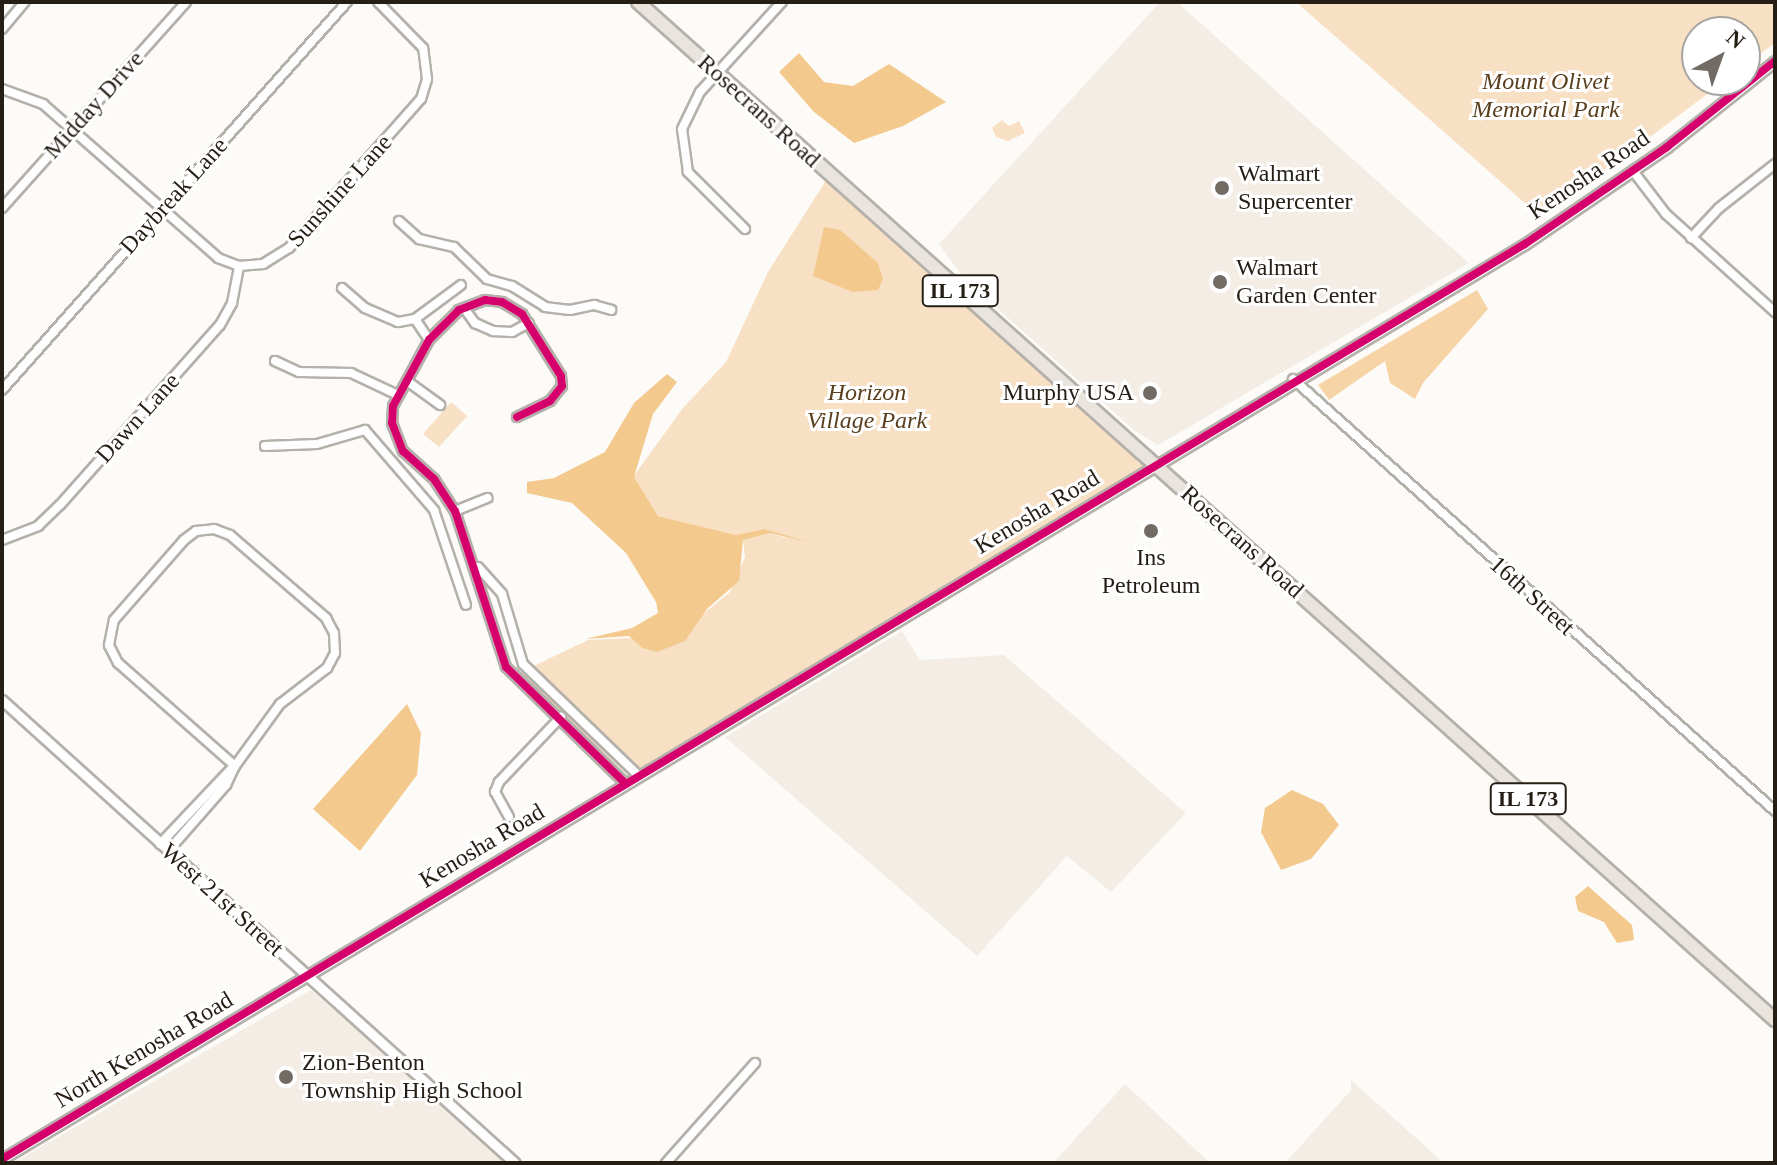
<!DOCTYPE html>
<style>
body{margin:0}
#map{position:relative;width:1777px;height:1165px;overflow:hidden;background:#fdfbf8;font-family:"Times New Roman",serif}
div>[style]{position:absolute}
[style*='--x']{left:calc(var(--x)*1px);top:calc(var(--y)*1px);width:calc(var(--w)*1px);rotate:calc(var(--a)*1deg)}
.built>*{inset:0;background:#f3ede5}
.green>*{inset:0;background:#f7e0c3}
.forest>*{inset:0;background:#f6d4a6}
.water>*{inset:0;background:#f4c98e}
.roads{filter:drop-shadow(2px 0 #b4b0aa) drop-shadow(-2px 0 #b4b0aa) drop-shadow(0 2px #b4b0aa) drop-shadow(0 -2px #b4b0aa)}
.minor>*{height:8px;margin:-4px;padding:0 4px;transform-origin:4px;border-radius:4px;background:#fffefe}
.tertiary>*{height:9px;margin:-4.5px;padding:0 4.5px;transform-origin:4.5px;border-radius:4.5px;background:#fffefe}
.primary>*{height:12px;margin:-6px;padding:0 6px;transform-origin:6px;border-radius:6px;background:#e9e4dd}
.cycleway>*{height:8px;margin:-4px;padding:0 4px;transform-origin:4px;border-radius:4px;background:#d6006c}
.dots>*{width:22px;height:22px;translate:-50% -50%;box-sizing:border-box;border:4px solid #fff;border-radius:50%}
span{translate:-50% -50%;white-space:nowrap;text-align:center;line-height:1.15;-webkit-text-stroke:6px #fff;paint-order:stroke}
.shield-label span{padding:2px 6px;background:#fff;border:2px solid;border-radius:6px;-webkit-text-stroke-width:0}
.shield-label{font-size:22px;color:#251e15;font-weight:700}
.park-label{font-size:24px;color:#593f1d;font-style:italic}
.street-label{font-size:24px;color:#251e15}
.poi-label{font-size:24px;color:#251e15}
.left{translate:0 -50%;text-align:left}
.right{translate:-100% -50%;text-align:right}
.frame{position:absolute;inset:0;border:4px solid #251e15;pointer-events:none}
.north{position:absolute;left:1681px;top:16px;width:80px;height:80px;box-sizing:border-box;background:#fff;border:2px solid #a8a5a1;border-radius:50%;rotate:41deg;font-size:22px;font-weight:700;line-height:32px;text-align:center;color:#251e15}
.north::after{content:'';display:block;margin:auto;width:28px;height:36px;background:#716b64;clip-path:polygon(50% 0,100% 100%,50% 72%,0 100%)}
</style>
<div id="map">
<div class="built">
<i style="clip-path:polygon(1160px 2px,1177px 2px,1469px 263px,1158px 445px,1135px 431px,965px 280px,939px 244px)"></i>
<i style="clip-path:polygon(902px 631px,920px 660px,1004px 655px,1186px 813px,1111px 892px,1067px 856px,977px 956px,725px 737px)"></i>
<i style="clip-path:polygon(311px 990px,509px 1163px,13px 1163px)"></i>
<i style="clip-path:polygon(1351px 1080px,1444px 1163px,1285px 1163px,1351px 1090px)"></i>
<i style="clip-path:polygon(1125px 1084px,1209px 1162px,1227px 1163px,1053px 1163px)"></i>
</div>
<div class="green">
<i style="clip-path:polygon(1296px 2px,1775px 2px,1775px 43px,1745px 65px,1745px 32px,1697px 32px,1697px 80px,1726px 80px,1542px 218px)"></i>
<i style="clip-path:polygon(1002px 120px,1009px 126px,1019px 121px,1025px 133px,1008px 141px,996px 137px,992px 128px)"></i>
<i style="clip-path:polygon(830px 174px,1156px 464px,632px 779px,519px 673px,588px 640px,631px 638px,642px 648px,657px 652px,730px 592px,745px 557px,743px 540px,770px 533px,790px 539px,764px 529px,736px 535px,658px 516px,633px 477px,683px 408px,726px 362px,768px 272px)"></i>
<i style="clip-path:polygon(451px 402px,467px 416px,439px 447px,423px 434px)"></i>
</div>
<div class="forest">
<i style="clip-path:polygon(1477px 290px,1488px 309px,1423px 383px,1415px 399px,1390px 383px,1385px 361px,1329px 400px,1318px 385px)"></i>
</div>
<div class="water">
<i style="clip-path:polygon(799px 53px,824px 82px,853px 86px,889px 64px,946px 102px,903px 126px,854px 143px,814px 112px,779px 72px)"></i>
<i style="clip-path:polygon(824px 227px,840px 230px,878px 263px,883px 279px,878px 290px,853px 292px,813px 276px)"></i>
<i style="clip-path:polygon(667px 374px,677px 382px,653px 414px,634px 477px,658px 516px,736px 535px,764px 529px,809px 542px,770px 533px,743px 540px,739px 581px,707px 609px,685px 641px,657px 652px,642px 648px,629px 636px,585px 639px,632px 628px,658px 613px,656px 602px,626px 553px,572px 503px,527px 493px,527px 482px,554px 478px,605px 452px,634px 403px)"></i>
<i style="clip-path:polygon(407px 704px,421px 733px,417px 775px,360px 851px,313px 809px)"></i>
<i style="clip-path:polygon(1292px 790px,1323px 804px,1339px 825px,1311px 859px,1281px 870px,1261px 832px,1265px 808px)"></i>
<i style="clip-path:polygon(1588px 886px,1632px 925px,1634px 940px,1617px 943px,1604px 922px,1578px 911px,1575px 897px)"></i>
</div>
<div class="roads">
<div class="minor">
<i style="--x:2;--y:29;--w:35;--a:-50"></i>
<i style="--x:2;--y:89;--w:44;--a:20.1"></i>
<i style="--x:43;--y:104;--w:233;--a:41.3"></i>
<i style="--x:218;--y:258;--w:22;--a:21"></i>
<i style="--x:239;--y:266;--w:24;--a:-5"></i>
<i style="--x:263;--y:264;--w:31;--a:-32"></i>
<i style="--x:289;--y:248;--w:199;--a:-48.5"></i>
<i style="--x:421;--y:99;--w:21;--a:-73"></i>
<i style="--x:427;--y:79;--w:31;--a:-97"></i>
<i style="--x:423;--y:48;--w:64;--a:-134.4"></i>
<i style="--x:1633;--y:171;--w:54;--a:52.5"></i>
<i style="--x:1666;--y:214;--w:147;--a:42"></i>
<i style="--x:2;--y:208;--w:276;--a:-48.2"></i>
<i style="--x:399;--y:221;--w:27;--a:42"></i>
<i style="--x:419;--y:239;--w:36;--a:13"></i>
<i style="--x:454;--y:247;--w:46;--a:44.1"></i>
<i style="--x:487;--y:279;--w:26;--a:16"></i>
<i style="--x:512;--y:286;--w:39;--a:32"></i>
<i style="--x:545;--y:307;--w:25;--a:7"></i>
<i style="--x:570;--y:310;--w:25;--a:-12"></i>
<i style="--x:594;--y:305;--w:18;--a:16"></i>
<i style="--x:745;--y:229;--w:81;--a:-135"></i>
<i style="--x:688;--y:172;--w:43;--a:-97.9"></i>
<i style="--x:682;--y:129;--w:41;--a:-64.1"></i>
<i style="--x:700;--y:92;--w:122;--a:-47.7"></i>
<i style="--x:1691;--y:238;--w:41;--a:-47"></i>
<i style="--x:1719;--y:208;--w:71;--a:-38.2"></i>
<i style="--x:342;--y:288;--w:30;--a:41"></i>
<i style="--x:365;--y:308;--w:36;--a:23"></i>
<i style="--x:398;--y:322;--w:17;--a:-10"></i>
<i style="--x:415;--y:319;--w:57;--a:-36.5"></i>
<i style="--x:464;--y:308;--w:19;--a:54"></i>
<i style="--x:475;--y:323;--w:20;--a:24"></i>
<i style="--x:493;--y:331;--w:19;--a:3"></i>
<i style="--x:512;--y:332;--w:19;--a:-28"></i>
<i style="--x:415;--y:319;--w:25;--a:56"></i>
<i style="--x:275;--y:361;--w:26;--a:25"></i>
<i style="--x:299;--y:372;--w:52;--a:1.1"></i>
<i style="--x:351;--y:373;--w:52;--a:25.1"></i>
<i style="--x:1293;--y:379;--w:647;--a:41.87"></i>
<i style="--x:407;--y:381;--w:41;--a:36"></i>
<i style="--x:2;--y:390;--w:519;--a:-48.36"></i>
<i style="--x:517;--y:417;--w:37;--a:-26"></i>
<i style="--x:550;--y:401;--w:19;--a:-51"></i>
<i style="--x:562;--y:386;--w:10;--a:-96"></i>
<i style="--x:561;--y:376;--w:73;--a:-122.2"></i>
<i style="--x:522;--y:314;--w:23;--a:-149"></i>
<i style="--x:502;--y:302;--w:17;--a:-173"></i>
<i style="--x:485;--y:300;--w:28;--a:159"></i>
<i style="--x:459;--y:310;--w:42;--a:135"></i>
<i style="--x:429;--y:340;--w:75;--a:118.6"></i>
<i style="--x:393;--y:406;--w:17;--a:93"></i>
<i style="--x:392;--y:423;--w:30;--a:69"></i>
<i style="--x:403;--y:451;--w:42;--a:42.1"></i>
<i style="--x:434;--y:479;--w:38;--a:57"></i>
<i style="--x:455;--y:511;--w:164;--a:71.9"></i>
<i style="--x:506;--y:667;--w:166;--a:44.3"></i>
<i style="--x:265;--y:446;--w:52;--a:-2.2"></i>
<i style="--x:317;--y:444;--w:50;--a:-16.3"></i>
<i style="--x:365;--y:430;--w:106;--a:49.2"></i>
<i style="--x:434;--y:510;--w:100;--a:71.4"></i>
<i style="--x:455;--y:511;--w:35;--a:-22"></i>
<i style="--x:214;--y:529;--w:17;--a:21"></i>
<i style="--x:230;--y:535;--w:127;--a:40.8"></i>
<i style="--x:326;--y:618;--w:17;--a:62"></i>
<i style="--x:334;--y:633;--w:20;--a:87"></i>
<i style="--x:335;--y:653;--w:17;--a:118"></i>
<i style="--x:327;--y:668;--w:59;--a:142.5"></i>
<i style="--x:280;--y:704;--w:77;--a:126"></i>
<i style="--x:235;--y:766;--w:156;--a:-138.6"></i>
<i style="--x:118;--y:663;--w:20;--a:-117"></i>
<i style="--x:109;--y:645;--w:25;--a:-79"></i>
<i style="--x:114;--y:620;--w:106;--a:-48.8"></i>
<i style="--x:184;--y:540;--w:15;--a:-37"></i>
<i style="--x:196;--y:531;--w:18;--a:-6"></i>
<i style="--x:2;--y:540;--w:39;--a:-21"></i>
<i style="--x:38;--y:526;--w:30;--a:-44"></i>
<i style="--x:60;--y:505;--w:241;--a:-48.4"></i>
<i style="--x:220;--y:325;--w:25;--a:-61"></i>
<i style="--x:232;--y:303;--w:38;--a:-79"></i>
<i style="--x:478;--y:567;--w:36;--a:48"></i>
<i style="--x:502;--y:594;--w:73;--a:73.3"></i>
<i style="--x:523;--y:664;--w:160;--a:44"></i>
<i style="--x:509;--y:817;--w:29;--a:-119"></i>
<i style="--x:495;--y:792;--w:11;--a:-68"></i>
<i style="--x:499;--y:782;--w:90;--a:-46.4"></i>
<i style="--x:160;--y:844;--w:103;--a:-46.6"></i>
<i style="--x:168;--y:851;--w:88;--a:-48.7"></i>
<i style="--x:226;--y:785;--w:21;--a:-65"></i>
<i style="--x:666;--y:1163;--w:134;--a:-48.3"></i>
</div>
<div class="tertiary">
<i style="--x:2;--y:700;--w:691;--a:42.07"></i>
<i style="--x:2;--y:1159;--w:1777;--a:-31"></i>
<i style="--x:1525;--y:244;--w:172;--a:-34.3"></i>
<i style="--x:1667;--y:147;--w:138;--a:-38.5"></i>
</div>
<div class="primary">
<i style="--x:638;--y:2;--w:1526;--a:41.84"></i>
</div>
</div>
<div class="cycleway">
<i style="--x:517;--y:417;--w:37;--a:-26"></i>
<i style="--x:550;--y:401;--w:19;--a:-51"></i>
<i style="--x:562;--y:386;--w:10;--a:-96"></i>
<i style="--x:561;--y:376;--w:73;--a:-122.2"></i>
<i style="--x:522;--y:314;--w:23;--a:-149"></i>
<i style="--x:502;--y:302;--w:17;--a:-173"></i>
<i style="--x:485;--y:300;--w:28;--a:159"></i>
<i style="--x:459;--y:310;--w:42;--a:135"></i>
<i style="--x:429;--y:340;--w:75;--a:118.6"></i>
<i style="--x:393;--y:406;--w:17;--a:93"></i>
<i style="--x:392;--y:423;--w:30;--a:69"></i>
<i style="--x:403;--y:451;--w:42;--a:42.1"></i>
<i style="--x:434;--y:479;--w:38;--a:57"></i>
<i style="--x:455;--y:511;--w:164;--a:71.9"></i>
<i style="--x:506;--y:667;--w:166;--a:44.3"></i>
<i style="--x:2;--y:1159;--w:1777;--a:-31"></i>
<i style="--x:1525;--y:244;--w:172;--a:-34.3"></i>
<i style="--x:1667;--y:147;--w:138;--a:-38.5"></i>
</div>
<div class="dots">
<i style="left:1222px;top:188px;background:#716b64"></i>
<i style="left:1220px;top:282px;background:#716b64"></i>
<i style="left:1150px;top:393px;background:#716b64"></i>
<i style="left:1151px;top:531px;background:#716b64"></i>
<i style="left:286px;top:1077px;background:#716b64"></i>
</div>
<div class="shield-label">
<span style="left:960px;top:291px">IL 173</span>
<span style="left:1528px;top:799px">IL 173</span>
</div>
<div class="park-label">
<span style="left:1546px;top:96px">Mount Olivet<br>Memorial Park</span>
<span style="left:867px;top:407px">Horizon<br>Village Park</span>
</div>
<div class="street-label">
<span style="left:94px;top:105px;rotate:-48deg">Midday Drive</span>
<span style="left:759px;top:111px;rotate:42deg">Rosecrans Road</span>
<span style="left:1589px;top:175px;rotate:-34deg">Kenosha Road</span>
<span style="left:340px;top:191px;rotate:-48deg">Sunshine Lane</span>
<span style="left:174px;top:196px;rotate:-48deg">Daybreak Lane</span>
<span style="left:138px;top:418px;rotate:-48deg">Dawn Lane</span>
<span style="left:1037px;top:512px;rotate:-31deg">Kenosha Road</span>
<span style="left:1242px;top:542px;rotate:42deg">Rosecrans Road</span>
<span style="left:1532px;top:596px;rotate:42deg">16th Street</span>
<span style="left:482px;top:846px;rotate:-31deg">Kenosha Road</span>
<span style="left:222px;top:900px;rotate:42deg">West 21st Street</span>
<span style="left:144px;top:1050px;rotate:-31deg">North Kenosha Road</span>
</div>
<div class="poi-label">
<span class="left" style="left:1238px;top:188px">Walmart<br>Supercenter</span>
<span class="left" style="left:1236px;top:282px">Walmart<br>Garden Center</span>
<span class="right" style="left:1134px;top:393px">Murphy USA</span>
<span style="left:1151px;top:572px">Ins<br>Petroleum</span>
<span class="left" style="left:302px;top:1077px">Zion-Benton<br>Township High School</span>
</div>
<div class="frame"></div>
<div class="north">N</div>
</div>
